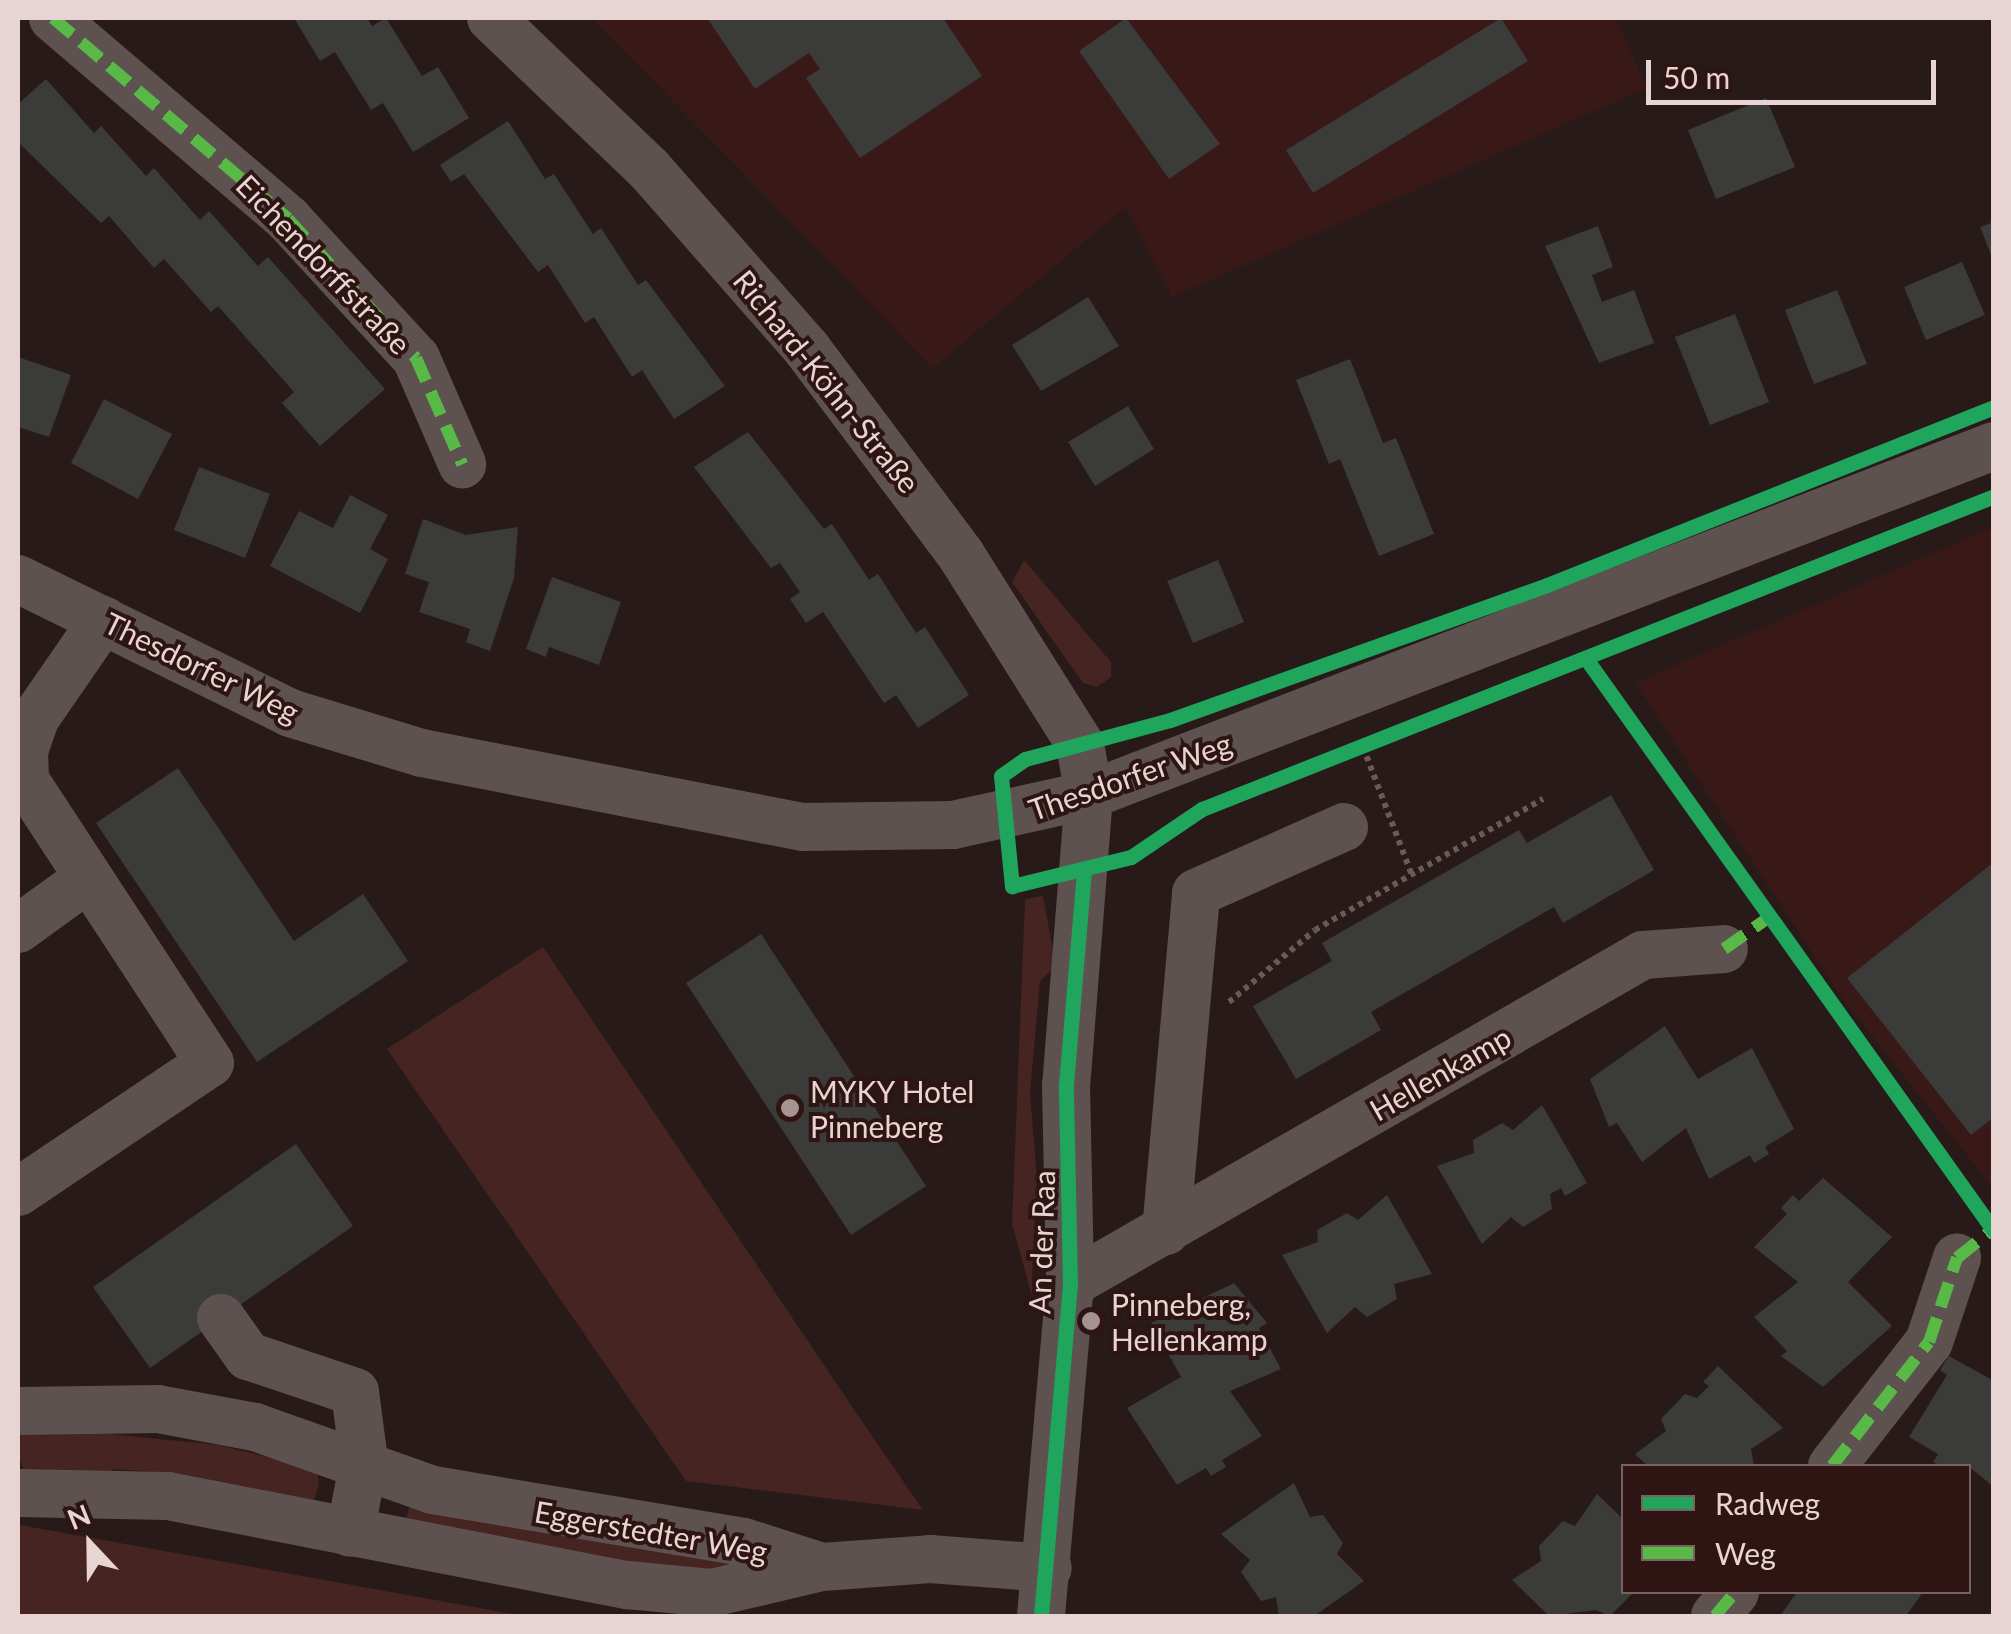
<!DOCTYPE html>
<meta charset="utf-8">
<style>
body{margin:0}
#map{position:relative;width:2011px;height:1634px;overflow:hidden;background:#281a18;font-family:Lato,sans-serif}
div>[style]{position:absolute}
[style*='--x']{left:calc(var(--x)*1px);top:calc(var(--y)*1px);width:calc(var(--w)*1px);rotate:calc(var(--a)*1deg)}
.built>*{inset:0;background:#381918}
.green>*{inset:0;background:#452422}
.building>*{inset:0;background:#3b3b3a}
.path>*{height:6px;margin-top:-3px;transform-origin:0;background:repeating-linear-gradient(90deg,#665b59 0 5px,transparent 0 10px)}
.minor>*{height:48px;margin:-24px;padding:0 24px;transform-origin:24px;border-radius:24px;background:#5e5251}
.quiet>*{height:12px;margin-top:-6px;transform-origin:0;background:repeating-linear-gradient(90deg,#58b947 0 25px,transparent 0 37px)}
.cycleway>*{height:15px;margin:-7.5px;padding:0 7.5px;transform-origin:7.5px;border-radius:7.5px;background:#20a55d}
.dots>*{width:28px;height:28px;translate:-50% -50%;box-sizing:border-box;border:5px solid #2e1412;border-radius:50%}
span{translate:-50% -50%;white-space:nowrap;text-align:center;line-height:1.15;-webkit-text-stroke:8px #2e1412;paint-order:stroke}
.street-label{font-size:30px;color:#e8d4d2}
.poi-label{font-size:30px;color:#e8d4d2}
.left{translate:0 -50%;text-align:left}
.frame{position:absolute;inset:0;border:20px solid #e8d4d2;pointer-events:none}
.legend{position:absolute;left:1621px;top:1464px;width:350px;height:130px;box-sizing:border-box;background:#2e1412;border:2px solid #78615f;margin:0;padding:12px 18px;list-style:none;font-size:30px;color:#e8d4d2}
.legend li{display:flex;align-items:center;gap:20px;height:50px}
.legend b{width:50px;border:2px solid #78615f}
.north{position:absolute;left:40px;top:1494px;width:100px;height:100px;-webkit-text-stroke:8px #2e1412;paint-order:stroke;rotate:338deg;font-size:28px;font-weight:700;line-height:40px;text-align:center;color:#e8d4d2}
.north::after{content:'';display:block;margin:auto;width:35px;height:45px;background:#e8d4d2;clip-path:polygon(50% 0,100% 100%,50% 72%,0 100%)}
.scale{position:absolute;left:1646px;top:60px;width:290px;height:45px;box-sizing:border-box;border:5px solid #e8d4d2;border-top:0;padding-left:12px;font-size:30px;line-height:35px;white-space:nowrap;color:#e8d4d2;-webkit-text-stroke:8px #2e1412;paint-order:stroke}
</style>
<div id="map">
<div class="built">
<i style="clip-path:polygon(592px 18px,1616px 18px,1647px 88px,1172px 297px,1126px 207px,933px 368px)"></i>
<i style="clip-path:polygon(1993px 527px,1993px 1188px,1842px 998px,1635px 683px)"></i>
</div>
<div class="green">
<i style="clip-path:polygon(1024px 560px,1111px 662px,1111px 677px,1097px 687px,1083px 683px,1012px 582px)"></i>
<i style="clip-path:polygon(1043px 896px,1056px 966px,1040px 981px,1030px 1093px,1037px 1179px,1032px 1280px,1041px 1299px,1035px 1307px,1012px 1224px,1025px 899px)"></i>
<i style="clip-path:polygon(543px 947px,859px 1417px,923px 1510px,686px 1481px,387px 1049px)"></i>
<i style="clip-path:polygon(22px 1425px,218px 1445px,317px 1469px,319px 1484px,314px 1500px,158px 1472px,113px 1469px,96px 1484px,24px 1470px,18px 1456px)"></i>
<i style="clip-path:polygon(411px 1502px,728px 1558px,731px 1573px,725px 1581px,405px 1522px)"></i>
<i style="clip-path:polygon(20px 1525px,441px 1601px,524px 1616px,18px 1616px)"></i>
</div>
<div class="building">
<i style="clip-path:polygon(294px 18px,367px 18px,372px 26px,386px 18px,422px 76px,438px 67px,469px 118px,413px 152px,383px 103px,371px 110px,335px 52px,320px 61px)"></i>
<i style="clip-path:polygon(707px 18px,943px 18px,982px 76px,860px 158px,806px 78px,820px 69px,809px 53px,755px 89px)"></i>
<i style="clip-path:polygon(1126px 18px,1220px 144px,1169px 179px,1079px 51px)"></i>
<i style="clip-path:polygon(1501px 18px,1528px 61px,1313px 193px,1286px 150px)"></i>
<i style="clip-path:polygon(46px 79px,94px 133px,101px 126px,146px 176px,154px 168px,200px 220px,209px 211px,258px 266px,268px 257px,385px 389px,320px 446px,282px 403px,294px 392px,218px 306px,211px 312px,164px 259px,154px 268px,109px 216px,101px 223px,18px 142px,18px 104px)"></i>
<i style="clip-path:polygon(1766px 98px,1795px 167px,1716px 199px,1688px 130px)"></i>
<i style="clip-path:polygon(508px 121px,545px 179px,554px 174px,593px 234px,601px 228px,638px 285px,646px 280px,725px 386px,674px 419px,642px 370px,632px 377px,594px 317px,585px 323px,548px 265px,538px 272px,464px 174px,451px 182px,440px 165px)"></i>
<i style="clip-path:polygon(1994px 222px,1994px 260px,1993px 260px,1980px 227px)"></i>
<i style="clip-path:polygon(1598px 226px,1613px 267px,1592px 275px,1602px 302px,1634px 290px,1654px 343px,1599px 363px,1545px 246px)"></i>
<i style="clip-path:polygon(1962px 262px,1985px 315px,1926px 340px,1904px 287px)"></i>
<i style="clip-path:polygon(1837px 290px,1867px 364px,1814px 384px,1785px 310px)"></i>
<i style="clip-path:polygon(1088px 297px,1119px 346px,1041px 391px,1012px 345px)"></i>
<i style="clip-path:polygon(1735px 314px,1769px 402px,1710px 425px,1675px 337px)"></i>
<i style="clip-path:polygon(18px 357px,71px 375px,49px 437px,18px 427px)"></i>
<i style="clip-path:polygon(1350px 359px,1383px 443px,1396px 438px,1434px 534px,1379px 556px,1340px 459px,1329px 464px,1296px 380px)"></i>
<i style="clip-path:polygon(104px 399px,172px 434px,138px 499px,71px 463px)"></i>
<i style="clip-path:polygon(1128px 406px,1154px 449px,1095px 486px,1068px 442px)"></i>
<i style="clip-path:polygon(748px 432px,824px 529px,832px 524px,869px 580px,878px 574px,916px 633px,925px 627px,969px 695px,918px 728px,896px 695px,884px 703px,823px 612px,806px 623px,790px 599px,800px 592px,780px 563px,771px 568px,694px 467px)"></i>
<i style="clip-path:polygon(199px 467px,270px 494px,245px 558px,174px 530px)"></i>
<i style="clip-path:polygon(350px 495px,388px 515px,370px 549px,388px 559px,360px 613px,270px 566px,299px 511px,333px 528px)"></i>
<i style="clip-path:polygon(423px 519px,466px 535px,518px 527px,514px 578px,490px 651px,466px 642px,470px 629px,419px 612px,429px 582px,405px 574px)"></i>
<i style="clip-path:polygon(1218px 560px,1244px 622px,1193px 643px,1167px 581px)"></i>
<i style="clip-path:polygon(552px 577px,621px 602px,599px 665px,549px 647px,546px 657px,526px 649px)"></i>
<i style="clip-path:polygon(178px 768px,294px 941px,363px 894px,408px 961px,257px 1062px,96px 823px)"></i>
<i style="clip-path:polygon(1611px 795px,1654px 870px,1563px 923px,1554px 907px,1371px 1012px,1381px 1030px,1296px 1079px,1253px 1006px,1332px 961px,1322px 943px,1519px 830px,1527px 843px)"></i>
<i style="clip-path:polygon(1994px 862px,1994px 1117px,1971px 1135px,1847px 978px)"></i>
<i style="clip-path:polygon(761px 934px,926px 1186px,851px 1235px,686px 983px)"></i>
<i style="clip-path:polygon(1665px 1026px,1698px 1079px,1752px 1048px,1794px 1129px,1765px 1147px,1769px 1154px,1754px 1163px,1750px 1155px,1709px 1179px,1686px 1128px,1642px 1162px,1617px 1123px,1609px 1127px,1590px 1079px)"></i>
<i style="clip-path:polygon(1542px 1105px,1587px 1183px,1565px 1196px,1561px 1188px,1550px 1194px,1552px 1209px,1523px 1227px,1511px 1217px,1482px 1244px,1437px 1166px,1474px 1153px,1473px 1140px,1502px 1123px,1513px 1130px)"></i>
<i style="clip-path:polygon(296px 1144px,353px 1226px,150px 1368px,93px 1287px)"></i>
<i style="clip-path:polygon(1823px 1178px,1892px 1237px,1848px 1282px,1892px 1326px,1823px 1387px,1781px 1356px,1787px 1351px,1754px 1317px,1798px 1282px,1754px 1247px,1787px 1214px,1781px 1208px,1793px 1195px,1799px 1201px)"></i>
<i style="clip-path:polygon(1387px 1195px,1432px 1274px,1394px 1284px,1397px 1299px,1367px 1317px,1355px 1307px,1327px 1333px,1282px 1255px,1318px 1242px,1317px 1230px,1347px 1213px,1358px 1220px)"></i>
<i style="clip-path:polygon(1234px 1283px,1267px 1323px,1259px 1328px,1281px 1369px,1230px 1391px,1262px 1436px,1222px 1460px,1226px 1467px,1211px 1476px,1206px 1468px,1177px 1485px,1127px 1408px,1181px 1377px,1151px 1323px)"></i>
<i style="clip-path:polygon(1949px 1356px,1994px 1381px,1994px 1487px,1968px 1466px,1941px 1466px,1933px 1462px,1938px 1454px,1909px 1437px,1947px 1375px,1940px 1370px)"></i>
<i style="clip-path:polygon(1718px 1366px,1783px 1428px,1751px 1449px,1754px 1466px,1648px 1466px,1635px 1454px,1666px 1431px,1661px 1419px,1685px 1394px,1697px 1398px,1709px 1386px,1703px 1382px)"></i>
<i style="clip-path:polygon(1294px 1483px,1310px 1517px,1323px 1515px,1343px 1543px,1337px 1554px,1364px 1581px,1314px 1616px,1279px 1616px,1276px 1597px,1261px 1601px,1241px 1572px,1250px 1560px,1221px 1534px)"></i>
<i style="clip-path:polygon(1597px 1494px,1624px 1520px,1624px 1592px,1634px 1592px,1610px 1616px,1596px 1610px,1549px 1616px,1512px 1580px,1541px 1561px,1539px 1546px,1563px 1521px,1575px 1526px)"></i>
<i style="clip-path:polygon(1797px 1592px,1923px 1592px,1906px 1616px,1780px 1616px)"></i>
</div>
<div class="path">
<i style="--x:1363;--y:747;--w:137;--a:69.1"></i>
<i style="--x:1229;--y:1002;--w:112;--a:-39.9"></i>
<i style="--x:1315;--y:930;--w:263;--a:-29.9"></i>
</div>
<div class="minor">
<i style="--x:53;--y:18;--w:309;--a:40.5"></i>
<i style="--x:288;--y:219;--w:189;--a:47.4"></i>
<i style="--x:416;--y:358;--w:116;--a:66.5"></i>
<i style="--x:491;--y:18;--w:219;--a:43.7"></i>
<i style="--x:649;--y:169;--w:240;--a:48.7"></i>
<i style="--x:807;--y:349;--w:257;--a:53.2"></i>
<i style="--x:961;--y:555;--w:223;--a:57.8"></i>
<i style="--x:1080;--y:744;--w:52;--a:80"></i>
<i style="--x:1089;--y:795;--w:291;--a:94.5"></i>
<i style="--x:1066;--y:1085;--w:199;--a:88.8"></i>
<i style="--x:1070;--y:1284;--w:333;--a:95"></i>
<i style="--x:18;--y:579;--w:303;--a:26.2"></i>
<i style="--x:290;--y:713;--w:138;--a:16.9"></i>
<i style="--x:422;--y:753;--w:388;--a:11"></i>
<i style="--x:803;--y:827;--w:150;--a:-0.8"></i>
<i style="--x:953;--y:825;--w:139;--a:-12.4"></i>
<i style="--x:1089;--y:795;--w:970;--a:-21.09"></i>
<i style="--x:18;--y:929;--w:85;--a:-35.9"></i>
<i style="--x:18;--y:1192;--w:231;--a:-33.9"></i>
<i style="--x:210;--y:1063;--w:338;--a:-123.2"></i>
<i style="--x:25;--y:780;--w:29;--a:-92"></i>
<i style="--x:24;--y:751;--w:36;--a:-71"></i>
<i style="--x:36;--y:717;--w:118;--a:-55.4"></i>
<i style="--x:1166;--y:1231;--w:339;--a:-84.9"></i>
<i style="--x:1196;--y:893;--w:162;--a:-24"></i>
<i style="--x:1070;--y:1284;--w:661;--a:-29.86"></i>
<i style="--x:1643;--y:955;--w:81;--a:-4.2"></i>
<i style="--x:221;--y:1318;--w:47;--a:54.6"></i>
<i style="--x:248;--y:1356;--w:113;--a:18.6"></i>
<i style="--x:355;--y:1392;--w:70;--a:82.6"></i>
<i style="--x:364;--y:1461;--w:73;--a:101"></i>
<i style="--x:18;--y:1411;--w:140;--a:-0.8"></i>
<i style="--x:158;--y:1409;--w:99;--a:10.5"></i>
<i style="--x:255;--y:1427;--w:189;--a:19.5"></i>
<i style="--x:433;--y:1490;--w:315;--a:9.5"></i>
<i style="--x:744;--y:1542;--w:79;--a:17.7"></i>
<i style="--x:1832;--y:1466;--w:157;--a:-52"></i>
<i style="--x:1929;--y:1342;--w:89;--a:-71.6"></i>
<i style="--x:18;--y:1493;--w:150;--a:1.1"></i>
<i style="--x:168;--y:1496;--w:469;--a:11"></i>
<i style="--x:628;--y:1585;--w:83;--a:5.5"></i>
<i style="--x:711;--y:1593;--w:114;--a:-13.2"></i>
<i style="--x:822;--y:1567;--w:108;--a:-4.2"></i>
<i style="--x:930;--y:1559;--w:118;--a:4.4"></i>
<i style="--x:1715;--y:1616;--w:31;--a:-50"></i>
</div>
<div class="quiet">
<i style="--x:53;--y:18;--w:309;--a:40.5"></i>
<i style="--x:288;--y:219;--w:189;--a:47.4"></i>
<i style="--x:416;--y:358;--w:116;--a:66.5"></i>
<i style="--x:1724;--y:949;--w:54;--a:-35.2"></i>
<i style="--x:1832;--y:1466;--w:157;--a:-52"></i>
<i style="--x:1929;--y:1342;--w:89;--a:-71.6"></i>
<i style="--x:1957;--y:1258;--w:45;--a:-38.7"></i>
<i style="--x:1715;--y:1616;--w:31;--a:-50"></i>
</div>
<div class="cycleway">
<i style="--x:1994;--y:407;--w:481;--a:158.3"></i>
<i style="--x:1547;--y:585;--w:400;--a:160.3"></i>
<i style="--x:1170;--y:720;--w:150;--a:164.9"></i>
<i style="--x:1025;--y:759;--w:29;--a:145"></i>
<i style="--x:1001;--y:776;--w:111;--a:84.3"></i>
<i style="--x:1012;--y:886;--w:122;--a:-13.7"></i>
<i style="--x:1131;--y:857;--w:86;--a:-34.1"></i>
<i style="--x:1202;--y:809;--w:852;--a:-21.56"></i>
<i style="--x:1587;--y:660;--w:701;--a:54.52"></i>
<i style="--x:1041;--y:1616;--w:333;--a:-85"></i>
<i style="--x:1070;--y:1284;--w:199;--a:-91.2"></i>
<i style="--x:1066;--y:1085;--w:217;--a:-85.2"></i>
</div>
<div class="dots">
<i style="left:790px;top:1108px;background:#a59391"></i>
<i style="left:1091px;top:1321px;background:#a59391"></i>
</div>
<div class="street-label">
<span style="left:324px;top:264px;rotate:46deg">Eichendorffstraße</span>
<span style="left:827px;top:381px;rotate:51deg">Richard-Köhn-Straße</span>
<span style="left:202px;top:667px;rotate:26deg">Thesdorfer Weg</span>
<span style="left:1130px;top:776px;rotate:-19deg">Thesdorfer Weg</span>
<span style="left:1440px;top:1073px;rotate:-30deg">Hellenkamp</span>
<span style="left:1041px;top:1242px;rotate:-88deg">An der Raa</span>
<span style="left:651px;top:1531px;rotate:10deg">Eggerstedter Weg</span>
</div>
<div class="poi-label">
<span class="left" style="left:810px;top:1108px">MYKY Hotel<br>Pinneberg</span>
<span class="left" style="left:1111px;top:1321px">Pinneberg,<br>Hellenkamp</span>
</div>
<div class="frame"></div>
<ul class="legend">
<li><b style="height:12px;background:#20a55d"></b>Radweg</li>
<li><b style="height:12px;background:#58b947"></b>Weg</li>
</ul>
<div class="north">N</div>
<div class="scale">50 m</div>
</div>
